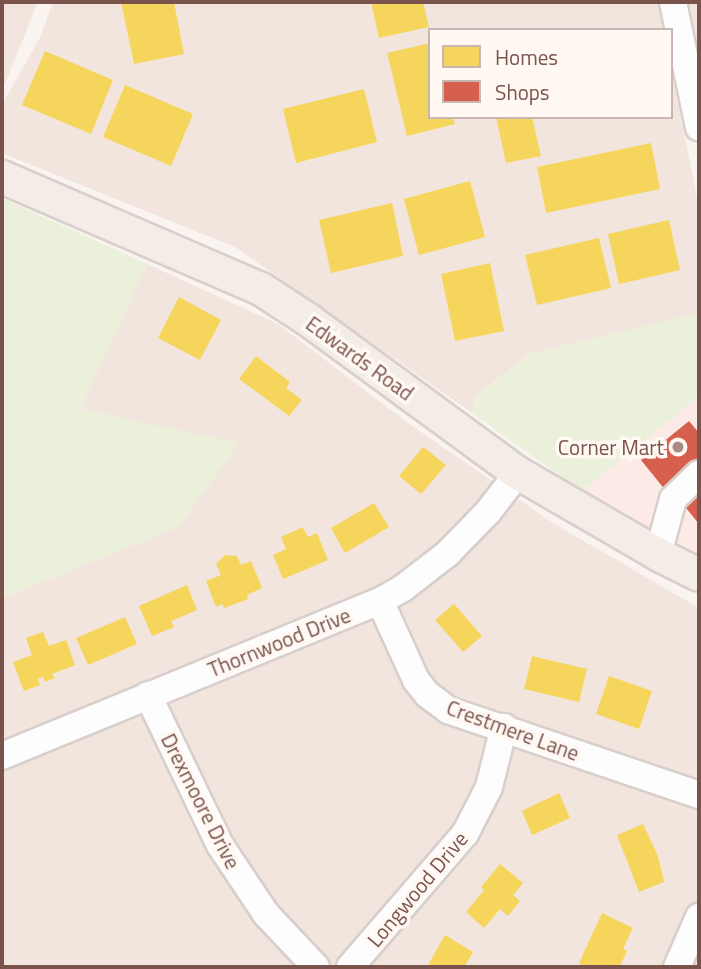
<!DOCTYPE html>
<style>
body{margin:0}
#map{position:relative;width:701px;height:969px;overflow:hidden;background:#f9f4ef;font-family:"Titillium Web",sans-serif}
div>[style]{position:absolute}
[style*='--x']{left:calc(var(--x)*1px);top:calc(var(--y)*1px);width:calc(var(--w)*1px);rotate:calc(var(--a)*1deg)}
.residential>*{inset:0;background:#f2e5dd}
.commercial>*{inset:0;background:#fbeae6}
.green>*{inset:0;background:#eaf0da}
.homes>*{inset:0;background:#f6d55c}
.shops>*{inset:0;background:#d6604d}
.roads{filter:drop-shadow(2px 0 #d8cfcc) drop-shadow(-2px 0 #d8cfcc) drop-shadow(0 2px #d8cfcc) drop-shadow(0 -2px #d8cfcc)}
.minor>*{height:26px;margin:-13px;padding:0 13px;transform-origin:13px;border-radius:13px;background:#fefdfd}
.major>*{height:32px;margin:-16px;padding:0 16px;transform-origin:16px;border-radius:16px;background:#f3ece7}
.dots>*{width:19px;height:19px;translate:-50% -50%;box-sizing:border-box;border:4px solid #fff8f3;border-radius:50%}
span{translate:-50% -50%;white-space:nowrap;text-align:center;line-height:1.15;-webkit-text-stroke:7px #fff8f3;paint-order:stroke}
.street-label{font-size:21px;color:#7a544c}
.poi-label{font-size:21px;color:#7a544c}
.right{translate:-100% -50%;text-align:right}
.frame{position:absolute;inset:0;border:4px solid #7a544c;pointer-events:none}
.legend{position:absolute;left:428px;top:28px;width:245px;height:91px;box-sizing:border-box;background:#fff8f3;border:2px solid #cab6b0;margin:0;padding:9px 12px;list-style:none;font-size:21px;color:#7a544c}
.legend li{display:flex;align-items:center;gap:14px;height:35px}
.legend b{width:35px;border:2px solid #cab6b0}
</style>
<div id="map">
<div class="residential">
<i style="clip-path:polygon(2px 2px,38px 2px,2px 91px)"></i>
<i style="clip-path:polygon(53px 2px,699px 2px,699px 50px,691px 16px,663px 23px,664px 30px,430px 30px,430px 117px,671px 117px,671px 68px,699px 208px,699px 313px,529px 354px,475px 397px,472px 413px,235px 247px,2px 153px,2px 113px,5px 99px,40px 38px)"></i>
<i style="clip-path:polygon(147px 264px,278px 324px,408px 423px,553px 523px,699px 608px,699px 967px,2px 967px,2px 598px,178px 527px,238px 444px,80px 409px)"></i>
</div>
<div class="commercial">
<i style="clip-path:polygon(699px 396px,699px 560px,613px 514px,582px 491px)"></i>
</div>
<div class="green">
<i style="clip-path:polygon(2px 198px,147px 264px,80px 409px,239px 443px,178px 527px,2px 598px)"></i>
<i style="clip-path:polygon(699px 313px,699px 396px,582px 491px,472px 413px,475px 398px,529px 354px)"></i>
</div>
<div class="homes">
<i style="clip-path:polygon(121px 2px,174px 2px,184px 54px,134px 64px)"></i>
<i style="clip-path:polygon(371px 2px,423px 2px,429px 27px,379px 38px)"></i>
<i style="clip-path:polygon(430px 43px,430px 117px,453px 117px,455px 124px,407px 136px,387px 53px)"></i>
<i style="clip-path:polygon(45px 51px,113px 80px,91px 134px,22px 105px)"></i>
<i style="clip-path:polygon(125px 85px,193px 114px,171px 166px,103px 137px)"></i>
<i style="clip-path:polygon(364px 89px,377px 142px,296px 163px,283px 109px)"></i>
<i style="clip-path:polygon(496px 117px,532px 117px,541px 156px,506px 163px)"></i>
<i style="clip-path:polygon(651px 143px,660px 189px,546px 213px,537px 167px)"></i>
<i style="clip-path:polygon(470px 181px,485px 237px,419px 255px,404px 199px)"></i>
<i style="clip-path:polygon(392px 203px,403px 256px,331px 273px,319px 220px)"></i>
<i style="clip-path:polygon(669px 220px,680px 270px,619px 284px,608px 234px)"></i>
<i style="clip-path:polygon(599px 238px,611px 288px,537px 305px,525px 255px)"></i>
<i style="clip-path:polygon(490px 263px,504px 331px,455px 341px,441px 274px)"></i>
<i style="clip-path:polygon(179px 297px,221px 320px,200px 360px,158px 338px)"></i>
<i style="clip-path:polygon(256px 356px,290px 382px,286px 388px,302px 400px,289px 416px,239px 379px)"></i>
<i style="clip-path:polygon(423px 447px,446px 465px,421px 494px,399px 476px)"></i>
<i style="clip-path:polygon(374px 503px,389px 527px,345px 553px,331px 528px)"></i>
<i style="clip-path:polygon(303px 527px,308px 537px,317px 533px,328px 560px,283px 579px,273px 555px,286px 549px,281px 537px)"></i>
<i style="clip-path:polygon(225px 555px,237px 556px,241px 565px,251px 561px,262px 588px,247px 595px,248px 599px,224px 608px,222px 604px,216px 607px,206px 581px,221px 575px,216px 564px)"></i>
<i style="clip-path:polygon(187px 585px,197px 610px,171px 621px,174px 627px,152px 636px,139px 606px)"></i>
<i style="clip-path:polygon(454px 604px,482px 636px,463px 652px,435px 620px)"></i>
<i style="clip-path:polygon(125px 617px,137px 644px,88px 665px,76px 638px)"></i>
<i style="clip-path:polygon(43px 632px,49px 646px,66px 640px,75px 665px,52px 674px,55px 678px,45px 682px,43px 677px,38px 679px,40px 685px,24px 691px,13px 662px,32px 655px,26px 638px)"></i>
<i style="clip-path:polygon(532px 656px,587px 669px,579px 702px,524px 689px)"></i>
<i style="clip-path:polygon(609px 676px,652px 691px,639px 729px,596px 714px)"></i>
<i style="clip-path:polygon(559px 793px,570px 818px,532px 835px,522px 811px)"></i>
<i style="clip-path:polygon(643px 824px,658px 856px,664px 882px,639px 892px,617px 835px)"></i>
<i style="clip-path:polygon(500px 864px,523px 883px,513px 895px,520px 901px,508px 916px,500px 909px,484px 928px,466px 912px,484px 890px,481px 887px)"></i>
<i style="clip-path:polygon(602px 913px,633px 928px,623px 949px,627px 951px,620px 966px,584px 967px,579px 963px)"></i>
<i style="clip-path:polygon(445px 935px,473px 952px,464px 967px,427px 967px)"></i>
</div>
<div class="shops">
<i style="clip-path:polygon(689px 421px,699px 433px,699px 463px,666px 491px,641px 460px)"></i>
<i style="clip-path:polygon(699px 480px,699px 524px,678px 498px)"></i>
</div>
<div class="roads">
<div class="minor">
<i style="--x:673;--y:2;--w:128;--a:78.3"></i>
<i style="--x:658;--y:554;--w:57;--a:-74.7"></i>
<i style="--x:673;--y:499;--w:36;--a:-44"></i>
<i style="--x:380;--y:601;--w:87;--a:65.5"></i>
<i style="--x:416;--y:680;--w:18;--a:52"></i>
<i style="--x:427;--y:694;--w:26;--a:37"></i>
<i style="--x:448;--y:710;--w:265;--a:18.7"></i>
<i style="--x:148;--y:695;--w:166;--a:64.4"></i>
<i style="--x:220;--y:845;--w:83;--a:56.3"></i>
<i style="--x:266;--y:914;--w:73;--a:46.7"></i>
<i style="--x:2;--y:756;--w:409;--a:-22.3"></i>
<i style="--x:380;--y:601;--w:26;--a:-29"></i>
<i style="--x:403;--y:588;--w:56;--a:-37.7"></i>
<i style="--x:447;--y:554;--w:59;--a:-45.7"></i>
<i style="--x:488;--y:512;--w:49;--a:-52.4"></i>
<i style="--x:350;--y:967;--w:176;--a:-49.2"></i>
<i style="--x:465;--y:834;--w:53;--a:-62.9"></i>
<i style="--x:489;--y:787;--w:62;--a:-76"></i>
<i style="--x:677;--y:967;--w:55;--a:-66.3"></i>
</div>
<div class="major">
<i style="--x:2;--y:177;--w:282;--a:23.4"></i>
<i style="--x:261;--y:289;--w:59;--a:33.1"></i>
<i style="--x:310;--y:321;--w:258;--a:36.2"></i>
<i style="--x:518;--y:473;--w:165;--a:30.1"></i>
<i style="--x:661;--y:556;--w:42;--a:26.6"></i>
</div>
</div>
<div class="dots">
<i style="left:678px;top:447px;background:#a68c85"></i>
</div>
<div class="street-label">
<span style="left:360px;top:358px;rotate:36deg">Edwards Road</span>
<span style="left:279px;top:642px;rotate:-22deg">Thornwood Drive</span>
<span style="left:513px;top:730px;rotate:20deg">Crestmere Lane</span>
<span style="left:201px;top:801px;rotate:63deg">Drexmoore Drive</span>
<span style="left:417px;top:889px;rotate:-50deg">Longwood Drive</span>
</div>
<div class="poi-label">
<span class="right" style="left:664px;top:447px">Corner Mart</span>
</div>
<div class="frame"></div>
<ul class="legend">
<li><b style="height:19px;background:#f6d55c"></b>Homes</li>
<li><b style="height:19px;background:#d6604d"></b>Shops</li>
</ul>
</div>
